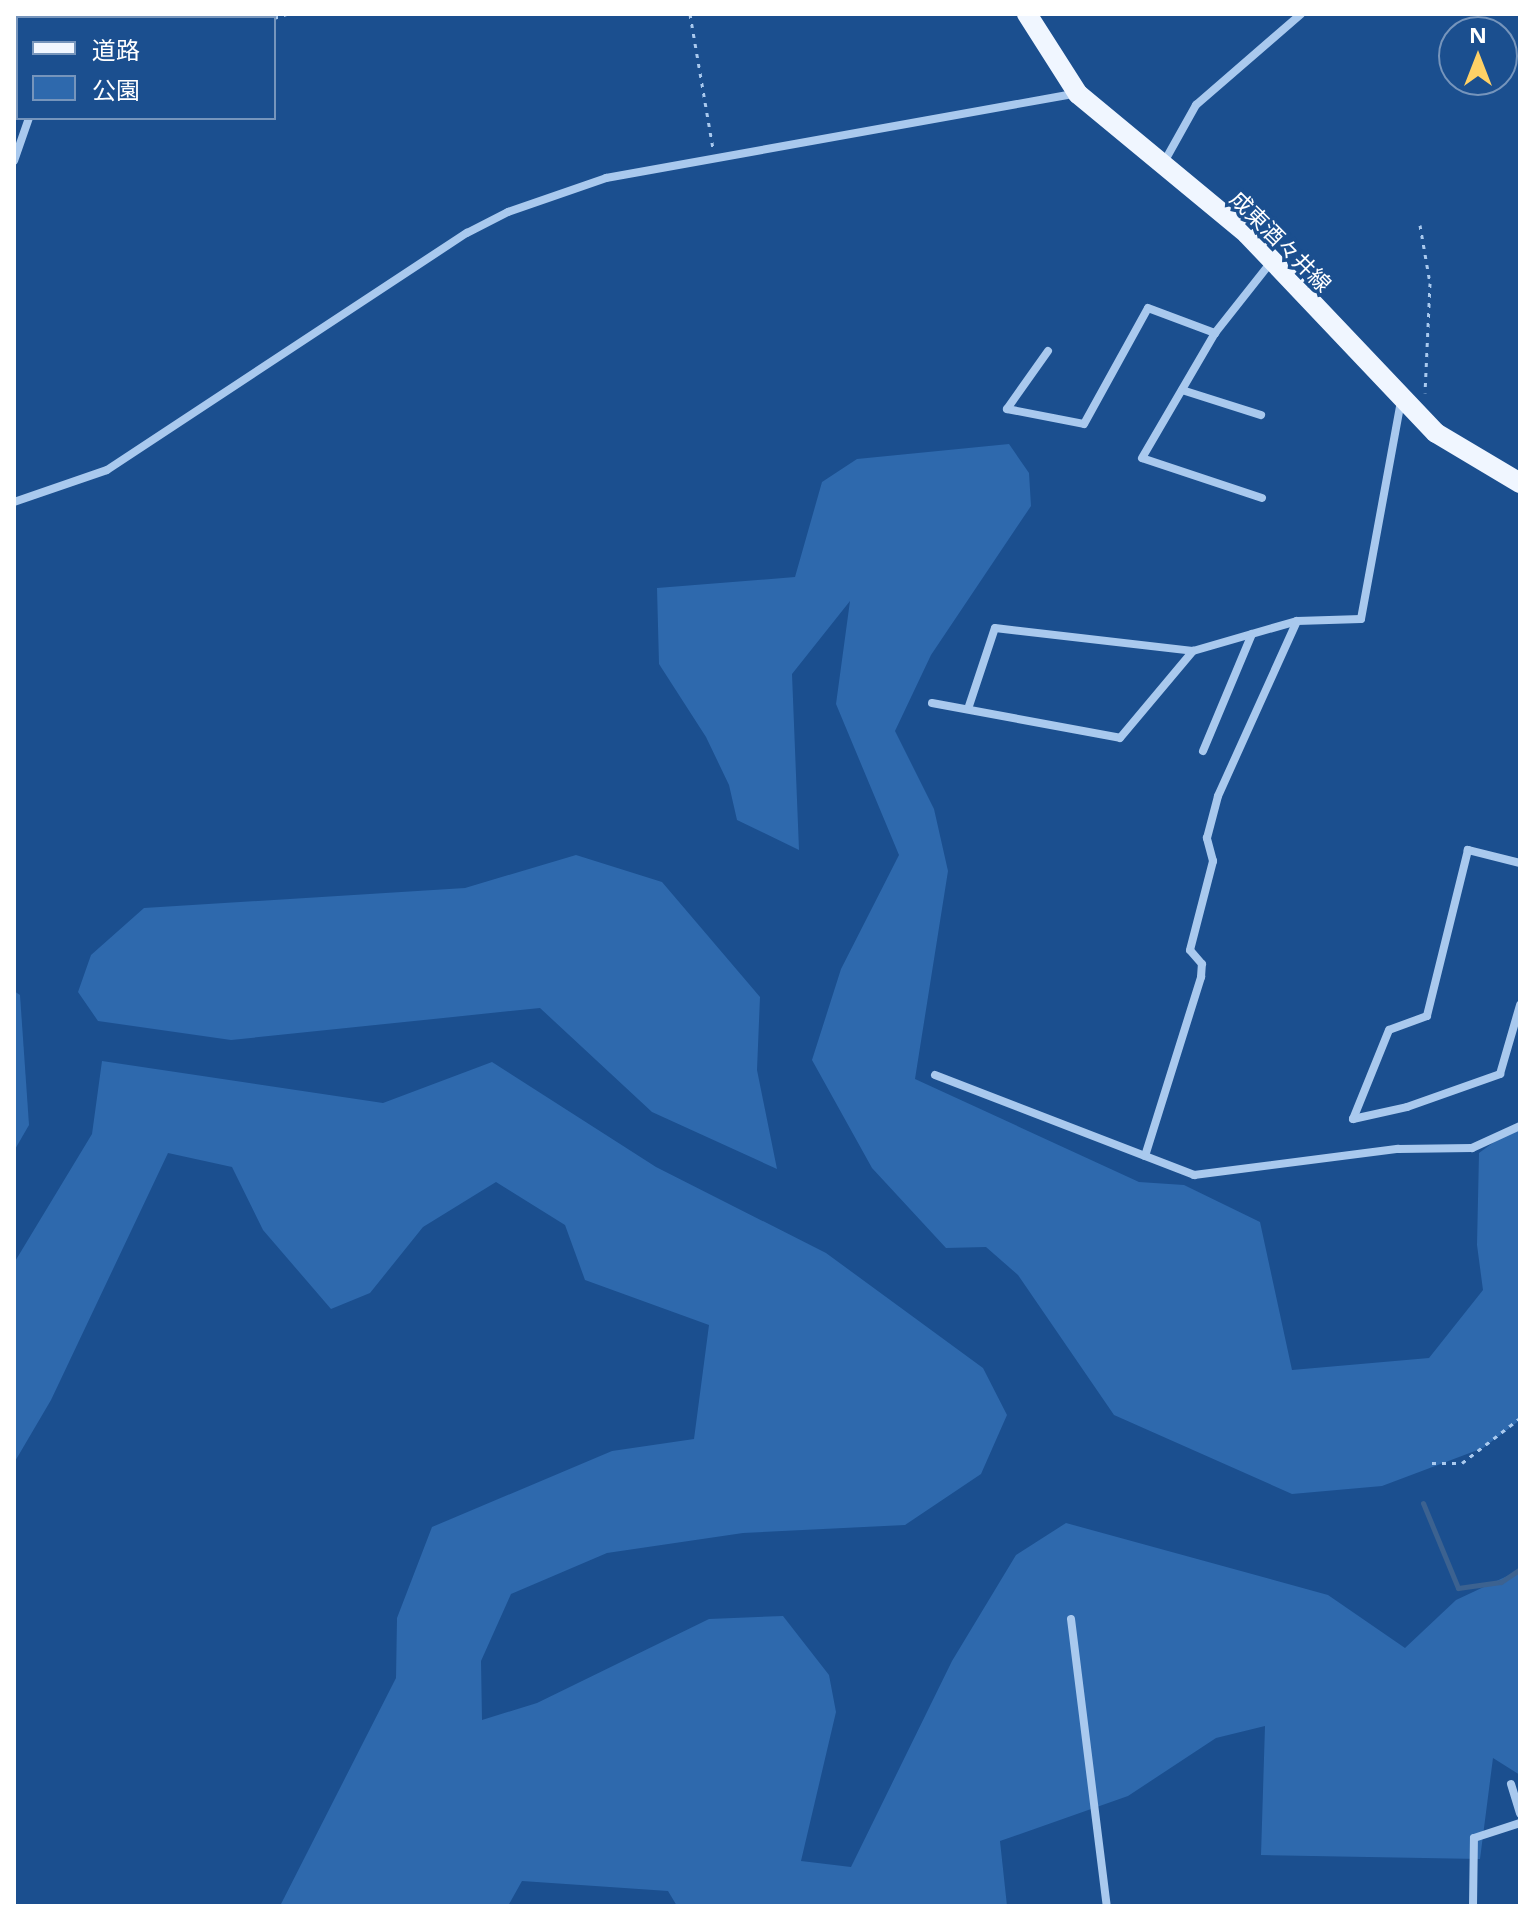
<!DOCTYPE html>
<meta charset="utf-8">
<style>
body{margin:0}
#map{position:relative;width:1534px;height:1920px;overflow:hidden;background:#1b4f8f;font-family:"Open Sans","Noto Sans JP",sans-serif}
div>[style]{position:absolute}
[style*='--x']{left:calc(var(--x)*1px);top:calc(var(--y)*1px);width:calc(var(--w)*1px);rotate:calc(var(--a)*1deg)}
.green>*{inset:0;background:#2e69ad}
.stream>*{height:5px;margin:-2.5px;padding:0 2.5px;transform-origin:2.5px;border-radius:2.5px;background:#3c6290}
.path>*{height:3px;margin-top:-1.5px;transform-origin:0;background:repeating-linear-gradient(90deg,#a9c9ee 0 4px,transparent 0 10px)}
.minor>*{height:8px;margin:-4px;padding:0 4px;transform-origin:4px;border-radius:4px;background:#a9c9ee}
.primary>*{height:20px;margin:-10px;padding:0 10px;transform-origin:10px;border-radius:10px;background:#f0f6ff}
span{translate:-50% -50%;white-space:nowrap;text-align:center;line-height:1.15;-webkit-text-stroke:7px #1b4f8f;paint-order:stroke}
.street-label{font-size:22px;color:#fff}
.frame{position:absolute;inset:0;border:16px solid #fff;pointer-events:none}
.legend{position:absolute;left:16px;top:16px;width:260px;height:104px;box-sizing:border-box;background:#1b4f8f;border:2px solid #7695bc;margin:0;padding:10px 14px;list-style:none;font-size:24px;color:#fff}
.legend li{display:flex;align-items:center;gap:16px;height:40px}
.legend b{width:40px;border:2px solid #7695bc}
.north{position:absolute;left:1438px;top:16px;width:80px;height:80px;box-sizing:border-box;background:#1b4f8f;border:2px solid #7695bc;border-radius:50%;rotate:0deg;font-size:22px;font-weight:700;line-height:32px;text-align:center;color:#fff}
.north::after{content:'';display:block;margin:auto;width:28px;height:36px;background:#ffd166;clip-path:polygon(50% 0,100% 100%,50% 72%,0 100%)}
</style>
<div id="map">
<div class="green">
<i style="clip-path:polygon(1009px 444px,1029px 473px,1031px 506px,931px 655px,895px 731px,934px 809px,948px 871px,915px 1079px,1139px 1182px,1184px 1185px,1260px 1222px,1292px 1370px,1429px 1358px,1483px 1290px,1477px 1245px,1479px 1153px,1520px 1123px,1520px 1420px,1483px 1448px,1382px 1486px,1292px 1494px,1114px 1415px,1018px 1275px,986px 1247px,946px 1248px,872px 1168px,812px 1060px,841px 969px,899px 855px,836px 704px,850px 601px,792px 674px,799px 850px,737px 820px,729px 785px,706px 737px,659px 664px,657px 588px,795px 577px,822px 482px,857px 459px)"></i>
<i style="clip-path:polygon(576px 855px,662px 882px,760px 997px,757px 1070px,777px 1169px,652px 1112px,540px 1008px,231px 1040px,98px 1021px,78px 992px,91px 955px,144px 908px,465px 888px)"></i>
<i style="clip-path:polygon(14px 991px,20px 995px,29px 1125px,14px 1151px)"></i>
<i style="clip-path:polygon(102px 1061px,383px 1103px,492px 1062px,656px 1167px,826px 1253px,983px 1368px,1007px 1415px,981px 1474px,905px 1525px,743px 1533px,607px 1553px,511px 1594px,481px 1661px,482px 1720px,537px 1703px,709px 1619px,783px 1616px,829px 1675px,836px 1712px,801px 1861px,851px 1867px,952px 1661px,1016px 1555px,1066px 1523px,1328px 1595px,1405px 1648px,1456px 1600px,1520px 1570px,1520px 1775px,1493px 1758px,1480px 1859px,1261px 1855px,1265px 1726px,1216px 1738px,1128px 1796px,1000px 1841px,1007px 1906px,677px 1906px,668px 1891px,522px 1881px,508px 1906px,280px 1906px,396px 1678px,397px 1618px,432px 1527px,612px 1451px,694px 1439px,709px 1325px,585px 1280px,565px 1225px,496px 1182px,423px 1227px,370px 1293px,331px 1309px,263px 1230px,232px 1167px,168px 1153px,51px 1400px,14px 1463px,14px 1263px,92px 1134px)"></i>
</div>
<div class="stream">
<i style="--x:1423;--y:1503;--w:92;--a:67.6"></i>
<i style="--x:1458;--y:1588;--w:43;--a:-7.9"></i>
<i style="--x:1501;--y:1582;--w:23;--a:-34"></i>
</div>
<div class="path">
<i style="--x:111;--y:14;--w:7;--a:34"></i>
<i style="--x:237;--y:14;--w:4;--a:76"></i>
<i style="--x:690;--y:14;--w:136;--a:80.3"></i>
<i style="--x:58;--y:18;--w:4;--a:-76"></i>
<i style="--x:274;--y:18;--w:14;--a:-17"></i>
<i style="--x:1420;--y:225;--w:59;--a:80.2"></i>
<i style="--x:1430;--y:283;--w:110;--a:92.6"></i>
<i style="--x:1432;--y:1463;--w:30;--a:0"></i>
<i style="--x:1462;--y:1463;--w:73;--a:-37.8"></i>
</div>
<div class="minor">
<i style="--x:14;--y:32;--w:5;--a:37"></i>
<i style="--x:14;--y:161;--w:46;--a:-70.8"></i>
<i style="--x:1163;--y:164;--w:68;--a:-60.8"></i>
<i style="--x:1196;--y:105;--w:139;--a:-40.9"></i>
<i style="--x:1048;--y:351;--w:71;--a:125.3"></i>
<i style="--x:1007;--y:409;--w:78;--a:11"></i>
<i style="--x:1084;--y:424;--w:132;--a:-61.1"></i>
<i style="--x:1148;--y:308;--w:72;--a:20.5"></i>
<i style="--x:1182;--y:390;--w:83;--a:17.6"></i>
<i style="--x:1262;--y:498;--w:126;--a:-161.6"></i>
<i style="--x:1142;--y:458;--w:145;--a:-59.7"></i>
<i style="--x:1215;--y:333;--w:90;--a:-51.7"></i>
<i style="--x:14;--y:502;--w:98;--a:-19"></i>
<i style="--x:107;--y:470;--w:431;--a:-33.4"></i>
<i style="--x:467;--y:233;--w:46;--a:-27.1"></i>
<i style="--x:508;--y:212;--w:104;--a:-19.1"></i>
<i style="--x:606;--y:178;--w:476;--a:-10.2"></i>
<i style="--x:932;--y:703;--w:191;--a:10.5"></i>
<i style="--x:1120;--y:738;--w:114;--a:-50"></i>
<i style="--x:1193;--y:651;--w:108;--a:-16.1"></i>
<i style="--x:1297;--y:621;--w:64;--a:-1.8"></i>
<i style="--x:1361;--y:619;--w:222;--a:-79.6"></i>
<i style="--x:968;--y:709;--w:85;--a:-71.6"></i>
<i style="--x:995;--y:628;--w:199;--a:6.6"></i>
<i style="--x:1203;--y:751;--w:127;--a:-67.3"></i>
<i style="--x:1520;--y:863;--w:54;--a:-166"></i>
<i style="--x:1468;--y:850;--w:171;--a:103.9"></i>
<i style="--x:1427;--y:1016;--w:40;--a:159.8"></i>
<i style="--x:1389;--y:1030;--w:96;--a:112"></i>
<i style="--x:1353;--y:1119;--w:55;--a:-12.5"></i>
<i style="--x:1407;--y:1107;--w:99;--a:-19.5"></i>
<i style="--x:1500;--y:1074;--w:72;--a:-73.8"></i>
<i style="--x:935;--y:1075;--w:278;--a:21.1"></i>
<i style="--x:1194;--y:1175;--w:206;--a:-7.3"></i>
<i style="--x:1398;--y:1149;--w:74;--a:-0.8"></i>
<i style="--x:1472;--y:1148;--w:53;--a:-24.6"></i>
<i style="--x:1145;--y:1156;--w:188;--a:-72.6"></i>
<i style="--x:1201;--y:977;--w:13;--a:-86"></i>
<i style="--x:1202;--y:964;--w:18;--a:-131"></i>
<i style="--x:1190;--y:950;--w:92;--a:-75.5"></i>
<i style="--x:1213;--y:861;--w:24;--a:-105"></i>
<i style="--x:1207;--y:838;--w:43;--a:-75.3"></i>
<i style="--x:1218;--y:796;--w:192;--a:-65.7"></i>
<i style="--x:1071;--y:1619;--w:289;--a:82.9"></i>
<i style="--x:1511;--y:1784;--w:31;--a:73"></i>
<i style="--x:1473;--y:1906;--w:68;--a:-89.2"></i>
<i style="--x:1474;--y:1838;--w:48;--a:-18.1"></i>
</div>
<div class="primary">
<i style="--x:1027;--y:14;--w:95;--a:57.5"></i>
<i style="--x:1078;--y:94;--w:219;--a:39.6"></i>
<i style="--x:1247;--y:234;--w:274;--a:46.5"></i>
<i style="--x:1436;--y:433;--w:98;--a:30.8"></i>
</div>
<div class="street-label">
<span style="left:1281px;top:241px;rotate:45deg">成東酒々井線</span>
</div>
<div class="frame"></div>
<ul class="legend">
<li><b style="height:10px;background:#f0f6ff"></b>道路</li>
<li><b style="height:22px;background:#2e69ad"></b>公園</li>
</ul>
<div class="north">N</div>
</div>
